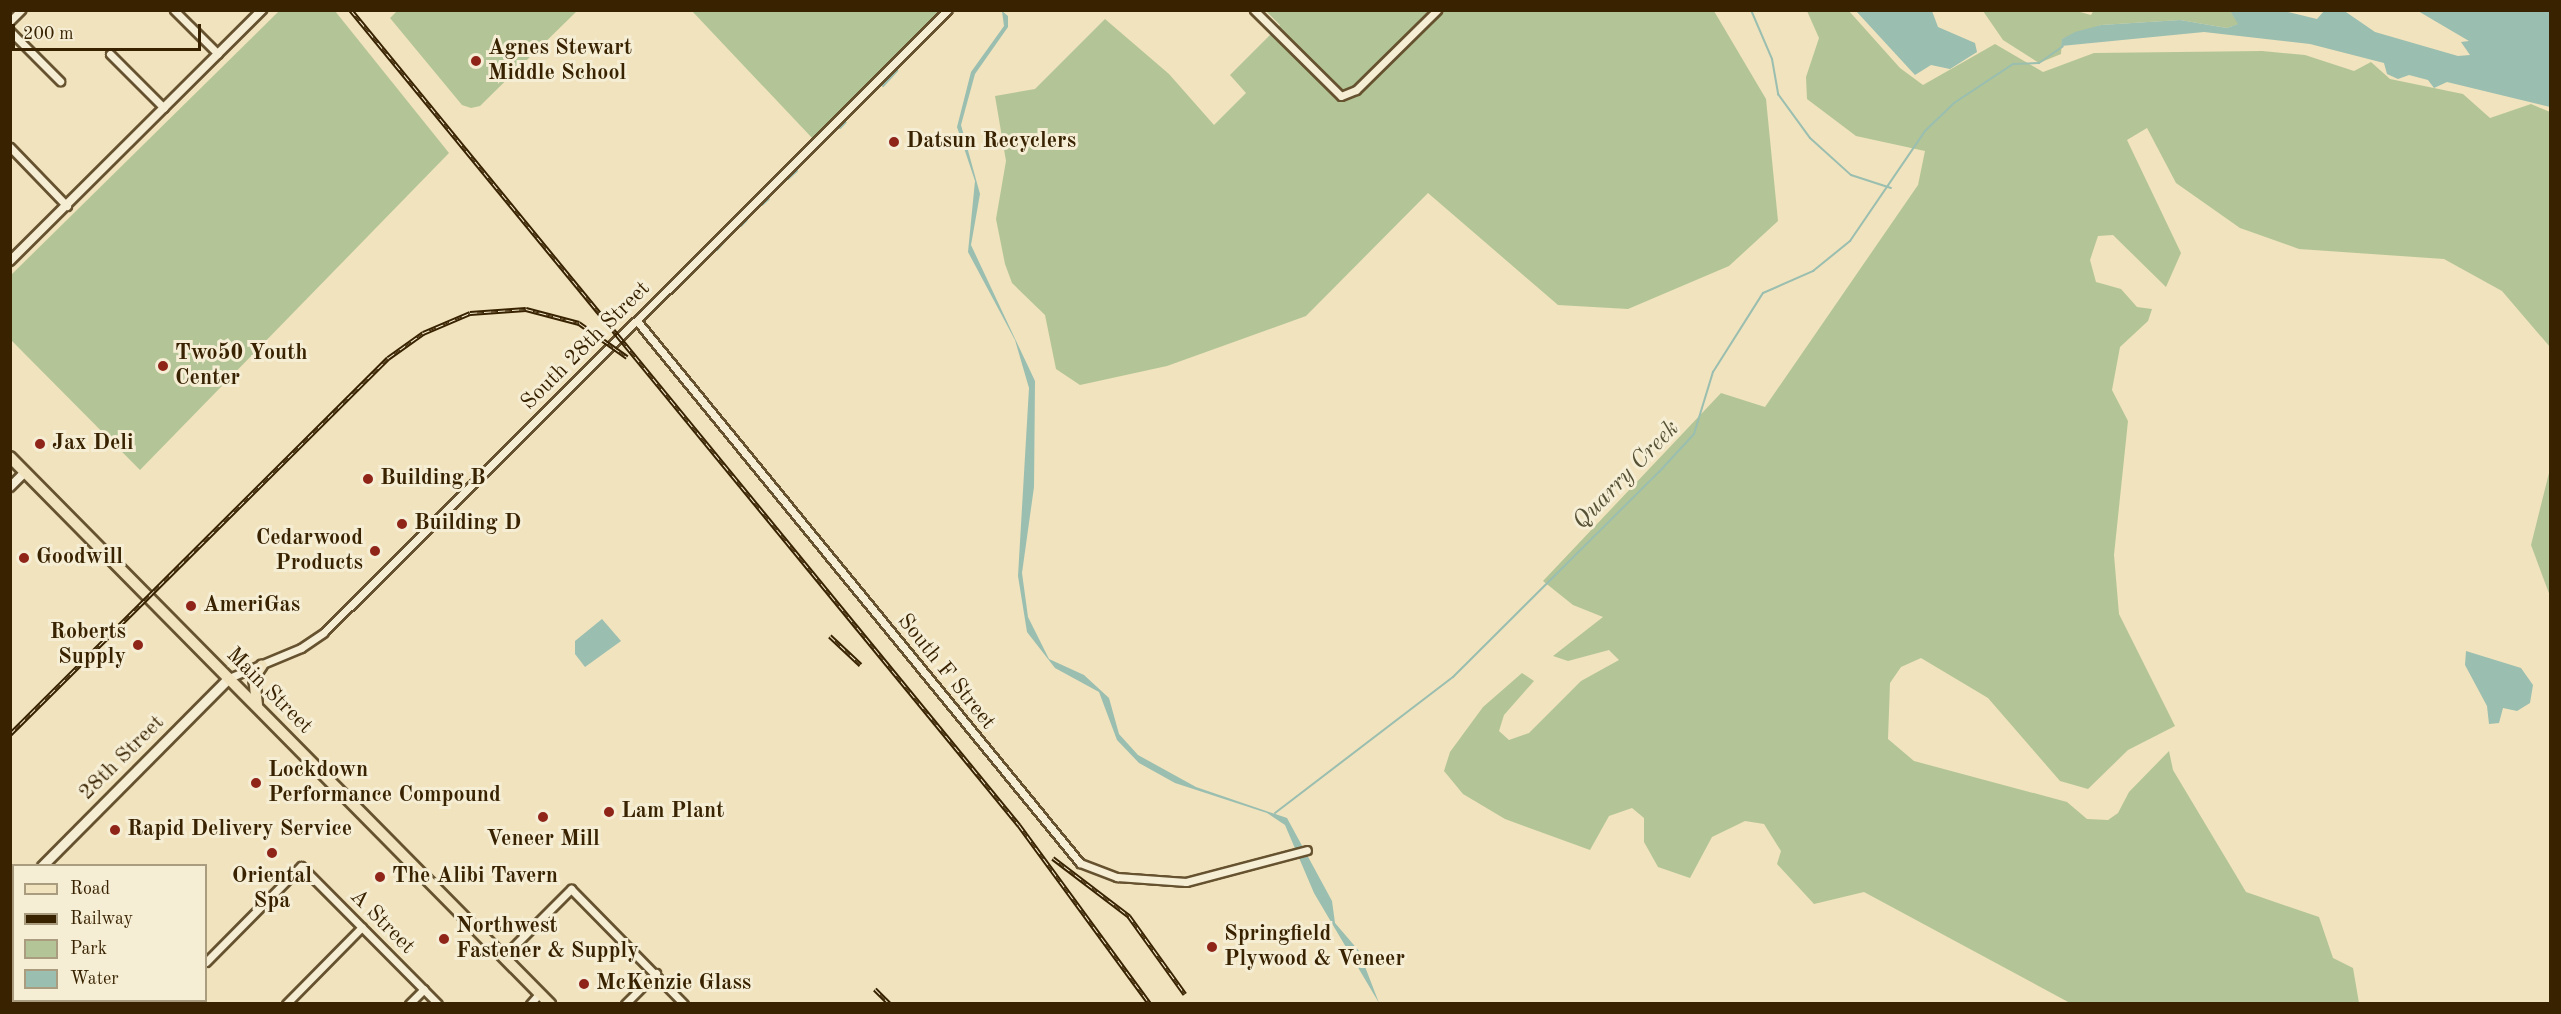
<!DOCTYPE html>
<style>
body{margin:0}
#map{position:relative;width:2561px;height:1014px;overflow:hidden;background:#f0e3bd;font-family:"Old Standard TT",serif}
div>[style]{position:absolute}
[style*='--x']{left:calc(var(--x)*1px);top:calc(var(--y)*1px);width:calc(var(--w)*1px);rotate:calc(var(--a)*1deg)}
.green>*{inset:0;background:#b3c596}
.water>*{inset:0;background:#9abeb0}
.stream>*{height:2px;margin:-1px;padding:0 1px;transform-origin:1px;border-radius:1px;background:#9abeb0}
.roads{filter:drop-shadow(2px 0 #66522f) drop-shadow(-2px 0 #66522f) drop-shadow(0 2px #66522f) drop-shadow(0 -2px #66522f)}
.minor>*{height:7px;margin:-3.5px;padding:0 3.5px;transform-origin:3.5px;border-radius:3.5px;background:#f5edd4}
.tertiary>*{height:8px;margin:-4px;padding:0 4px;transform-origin:4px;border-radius:4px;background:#f5edd4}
.secondary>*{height:9px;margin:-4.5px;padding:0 4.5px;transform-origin:4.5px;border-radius:4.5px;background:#f5edd4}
.primary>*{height:10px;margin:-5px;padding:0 5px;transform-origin:5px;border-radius:5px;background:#f0e3bd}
.rail>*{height:4.5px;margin-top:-2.25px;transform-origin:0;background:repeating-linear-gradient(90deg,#f5edd4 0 7px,#382200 0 14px);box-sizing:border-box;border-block:2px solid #382200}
.dots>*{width:16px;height:16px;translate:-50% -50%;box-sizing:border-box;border:3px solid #f5edd4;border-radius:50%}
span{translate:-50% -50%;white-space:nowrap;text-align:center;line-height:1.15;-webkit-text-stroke:6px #f5edd4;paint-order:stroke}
.poi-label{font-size:22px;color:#382200;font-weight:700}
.left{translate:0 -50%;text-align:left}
.right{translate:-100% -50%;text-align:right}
.street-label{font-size:22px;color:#382200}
.water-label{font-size:24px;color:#555135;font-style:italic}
.frame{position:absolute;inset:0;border:12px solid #382200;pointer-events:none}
.legend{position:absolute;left:12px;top:864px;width:195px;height:138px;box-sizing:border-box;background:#f5edd4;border:2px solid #a99c7f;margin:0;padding:8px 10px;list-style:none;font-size:18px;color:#382200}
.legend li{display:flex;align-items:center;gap:12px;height:30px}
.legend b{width:30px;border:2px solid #a99c7f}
.scale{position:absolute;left:12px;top:24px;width:189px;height:27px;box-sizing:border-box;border:3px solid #382200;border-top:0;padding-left:8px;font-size:18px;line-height:21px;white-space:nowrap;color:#382200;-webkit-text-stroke:4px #f5edd4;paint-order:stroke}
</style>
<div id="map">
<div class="green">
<i style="clip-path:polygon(2073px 10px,2091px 15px,2094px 10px,2230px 11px,2239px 24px,2227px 28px,2180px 20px,2101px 25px,2062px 39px,2061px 54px,2039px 63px,2003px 40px,1983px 11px)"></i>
<i style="clip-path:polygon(279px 11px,335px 11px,449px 153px,140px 470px,11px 340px,11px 275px)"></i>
<i style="clip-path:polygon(397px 11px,397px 10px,577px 11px,480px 106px,471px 108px,462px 105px,390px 18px)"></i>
<i style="clip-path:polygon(692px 11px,943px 11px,814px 140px)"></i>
<i style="clip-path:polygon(1266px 11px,1714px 11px,1766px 99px,1778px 221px,1729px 266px,1628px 309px,1558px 305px,1428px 193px,1306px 316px,1167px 366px,1080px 385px,1056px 369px,1045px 315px,1012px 283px,1005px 264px,996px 219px,1006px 161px,995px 96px,1035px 89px,1105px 19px,1169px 74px,1214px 125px,1246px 93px,1230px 75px,1280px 25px)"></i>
<i style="clip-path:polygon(1807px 11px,1849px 11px,1900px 68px,1923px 85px,1995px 44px,2043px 72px,2094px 53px,2262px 51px,2305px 55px,2354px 71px,2371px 62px,2390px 79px,2463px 94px,2490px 118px,2531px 104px,2550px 112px,2550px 347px,2502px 291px,2444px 259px,2299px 249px,2240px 228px,2176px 183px,2147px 128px,2127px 140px,2181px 253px,2166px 287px,2113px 235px,2098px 236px,2090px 260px,2096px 282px,2121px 289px,2137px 307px,2152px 309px,2148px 321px,2120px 347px,2112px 390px,2128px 421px,2114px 555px,2119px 614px,2175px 726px,2128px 750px,2088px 789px,2060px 781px,1988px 698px,1921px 658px,1901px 667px,1890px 683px,1888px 739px,1914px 761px,2067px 802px,2087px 819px,2108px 820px,2118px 813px,2129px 792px,2169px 751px,2173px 770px,2246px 892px,2319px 917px,2333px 958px,2353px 968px,2359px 1003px,2070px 1003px,1864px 892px,1814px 904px,1777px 864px,1781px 851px,1764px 824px,1745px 821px,1712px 837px,1690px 878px,1658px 867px,1644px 842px,1644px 818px,1632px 808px,1609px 816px,1590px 850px,1505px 819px,1463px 794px,1444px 771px,1450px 752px,1483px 707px,1522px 673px,1534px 681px,1504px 715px,1499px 731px,1509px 740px,1529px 733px,1581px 681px,1619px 660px,1609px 650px,1568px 661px,1553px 656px,1603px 617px,1573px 605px,1543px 581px,1721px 393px,1765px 407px,1918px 185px,1925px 151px,1856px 136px,1807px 99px,1806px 77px,1819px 38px)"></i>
<i style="clip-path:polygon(2550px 469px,2550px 596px,2531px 545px)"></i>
</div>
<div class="water">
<i style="clip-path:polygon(2343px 10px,2375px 32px,2458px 56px,2470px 55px,2461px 42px,2469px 41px,2418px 11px,2550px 11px,2550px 107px,2447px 82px,2434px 88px,2428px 80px,2409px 75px,2398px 79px,2387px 74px,2384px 63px,2310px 44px,2204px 32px,2061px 46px,2062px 39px,2075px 32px,2101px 25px,2180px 20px,2227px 28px,2238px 24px,2230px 11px,2284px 11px,2317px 19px,2324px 11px)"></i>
<i style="clip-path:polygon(1002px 11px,1008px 16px,1008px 27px,975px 74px,961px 125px,980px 194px,971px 245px,1035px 381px,1034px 487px,1022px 573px,1028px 617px,1049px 659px,1084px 675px,1109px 698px,1119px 734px,1138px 755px,1196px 787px,1287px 818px,1332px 901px,1335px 923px,1359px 951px,1379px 1003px,1314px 893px,1285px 825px,1267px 813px,1175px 783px,1139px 763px,1117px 740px,1099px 692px,1055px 668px,1027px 632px,1018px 576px,1029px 388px,1015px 340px,968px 252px,975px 181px,957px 127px,971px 72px,1004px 26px)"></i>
<i style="clip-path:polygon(1856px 11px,1932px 11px,1938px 27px,1975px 43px,1977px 52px,1950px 69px,1931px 65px,1915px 75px)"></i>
<i style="clip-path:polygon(602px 619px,621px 641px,585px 667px,575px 654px,575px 641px)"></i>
<i style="clip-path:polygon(2466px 651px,2521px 668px,2533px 685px,2530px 703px,2517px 711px,2503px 708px,2499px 723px,2489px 724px,2487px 706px,2465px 665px)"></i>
</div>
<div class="stream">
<i style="--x:1751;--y:10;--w:53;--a:66.8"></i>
<i style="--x:1772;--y:59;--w:36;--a:80"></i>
<i style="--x:1778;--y:94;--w:54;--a:54"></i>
<i style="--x:1810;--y:138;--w:55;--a:42.1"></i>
<i style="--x:1851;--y:175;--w:42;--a:18"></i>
<i style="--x:883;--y:86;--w:21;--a:-47"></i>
<i style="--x:840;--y:128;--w:8;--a:-45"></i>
<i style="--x:788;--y:179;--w:12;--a:-42"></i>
<i style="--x:762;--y:205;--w:9;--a:-41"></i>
<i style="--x:741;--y:226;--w:8;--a:-45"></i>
<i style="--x:717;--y:250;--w:15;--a:-48"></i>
<i style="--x:686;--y:280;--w:25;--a:-45"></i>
<i style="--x:1275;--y:813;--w:224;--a:-37.4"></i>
<i style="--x:1453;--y:677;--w:291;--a:-44.9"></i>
<i style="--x:1659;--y:472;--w:52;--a:-47.4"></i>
<i style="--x:1694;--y:434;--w:65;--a:-73"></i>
<i style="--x:1713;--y:372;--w:93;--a:-57.7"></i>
<i style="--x:1763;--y:293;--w:55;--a:-23.7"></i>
<i style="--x:1813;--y:271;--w:48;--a:-39"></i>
<i style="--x:1850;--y:241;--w:133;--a:-55.7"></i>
<i style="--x:1925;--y:131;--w:40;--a:-44"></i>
<i style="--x:1954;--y:103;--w:71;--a:-33.5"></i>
<i style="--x:2013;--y:64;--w:26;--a:-2"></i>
<i style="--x:2039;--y:63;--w:29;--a:-35"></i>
</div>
<div class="roads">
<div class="minor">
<i style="--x:174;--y:10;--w:62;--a:45"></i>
<i style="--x:1254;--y:10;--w:122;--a:44.7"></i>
<i style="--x:1341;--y:96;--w:16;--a:-22"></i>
<i style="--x:1356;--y:90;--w:114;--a:-44.6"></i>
<i style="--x:10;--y:21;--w:16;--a:-45"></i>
<i style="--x:10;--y:31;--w:71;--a:45"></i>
<i style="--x:110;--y:54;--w:76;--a:45"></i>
<i style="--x:10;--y:147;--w:82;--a:46"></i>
<i style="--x:637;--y:321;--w:700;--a:50.74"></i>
<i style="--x:1080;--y:863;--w:40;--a:21"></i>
<i style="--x:1117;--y:877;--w:69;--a:4.1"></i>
<i style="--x:1186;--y:882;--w:125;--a:-14.8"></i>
<i style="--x:229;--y:678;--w:78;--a:-22.6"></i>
<i style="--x:301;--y:648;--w:27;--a:-34"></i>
<i style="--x:323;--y:633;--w:882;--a:-44.91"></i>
<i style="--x:504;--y:956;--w:95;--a:-45"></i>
<i style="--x:571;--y:889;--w:161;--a:45.5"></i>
<i style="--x:206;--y:962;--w:135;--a:-45.3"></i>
<i style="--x:301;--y:866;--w:194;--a:45.2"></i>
<i style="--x:10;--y:968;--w:5;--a:37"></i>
<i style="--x:43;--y:1000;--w:5;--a:53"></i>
<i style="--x:163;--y:1004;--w:5;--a:-53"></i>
<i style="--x:286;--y:1004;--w:108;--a:-45.4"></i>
<i style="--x:409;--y:1004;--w:21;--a:-45"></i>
<i style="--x:530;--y:1004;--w:15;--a:-48"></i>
<i style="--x:625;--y:1004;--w:44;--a:-45"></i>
</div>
<div class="tertiary">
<i style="--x:10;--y:261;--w:356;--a:-44.9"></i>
<i style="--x:10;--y:487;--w:21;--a:-45"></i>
</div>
<div class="secondary">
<i style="--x:42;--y:866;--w:265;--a:-45.2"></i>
<i style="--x:10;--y:897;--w:5;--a:-37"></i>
</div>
<div class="primary">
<i style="--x:10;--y:457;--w:769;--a:45.37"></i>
<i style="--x:257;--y:705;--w:28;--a:-96"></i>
<i style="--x:254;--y:677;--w:14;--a:-56"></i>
</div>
</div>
<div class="rail">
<i style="--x:351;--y:10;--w:1054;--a:50.66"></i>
<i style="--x:1019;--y:825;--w:222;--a:53.8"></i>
<i style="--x:830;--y:636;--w:42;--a:43.1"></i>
<i style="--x:10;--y:734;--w:533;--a:-44.85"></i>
<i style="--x:388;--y:358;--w:43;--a:-35.5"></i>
<i style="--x:423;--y:333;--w:51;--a:-23.1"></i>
<i style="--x:470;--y:313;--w:56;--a:-4.1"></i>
<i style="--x:526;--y:309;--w:55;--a:14.8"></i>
<i style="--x:579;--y:323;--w:59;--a:35.3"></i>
<i style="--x:1053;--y:858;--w:96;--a:37.3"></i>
<i style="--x:1129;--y:916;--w:96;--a:54.3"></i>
<i style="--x:875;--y:989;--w:21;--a:45"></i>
</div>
<div class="dots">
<i style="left:476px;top:61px;background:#8f2418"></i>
<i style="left:894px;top:142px;background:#8f2418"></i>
<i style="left:163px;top:366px;background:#8f2418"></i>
<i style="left:40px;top:444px;background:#8f2418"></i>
<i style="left:368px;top:479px;background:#8f2418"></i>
<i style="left:402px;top:524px;background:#8f2418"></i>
<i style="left:375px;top:551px;background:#8f2418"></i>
<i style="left:24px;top:558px;background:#8f2418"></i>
<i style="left:191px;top:606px;background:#8f2418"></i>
<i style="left:138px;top:645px;background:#8f2418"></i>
<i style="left:256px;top:783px;background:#8f2418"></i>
<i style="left:609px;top:812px;background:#8f2418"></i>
<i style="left:543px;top:817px;background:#8f2418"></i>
<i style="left:115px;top:830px;background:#8f2418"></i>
<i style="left:272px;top:853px;background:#8f2418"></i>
<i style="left:380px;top:877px;background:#8f2418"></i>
<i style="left:444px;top:939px;background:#8f2418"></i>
<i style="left:1212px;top:947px;background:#8f2418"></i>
<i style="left:584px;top:984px;background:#8f2418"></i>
</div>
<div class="poi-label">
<span class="left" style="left:488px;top:61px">Agnes Stewart<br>Middle School</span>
<span class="left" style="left:906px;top:142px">Datsun Recyclers</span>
<span class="left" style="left:175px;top:366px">Two50 Youth<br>Center</span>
<span class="left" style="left:52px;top:444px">Jax Deli</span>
<span class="left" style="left:380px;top:479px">Building B</span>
<span class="left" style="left:414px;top:524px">Building D</span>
<span class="right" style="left:363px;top:551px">Cedarwood<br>Products</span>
<span class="left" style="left:36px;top:558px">Goodwill</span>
<span class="left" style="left:203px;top:606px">AmeriGas</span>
<span class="right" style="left:126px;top:645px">Roberts<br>Supply</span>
<span class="left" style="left:268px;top:783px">Lockdown<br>Performance Compound</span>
<span class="left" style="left:621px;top:812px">Lam Plant</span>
<span class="left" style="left:127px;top:830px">Rapid Delivery Service</span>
<span style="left:543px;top:840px">Veneer Mill</span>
<span style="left:272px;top:889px">Oriental<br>Spa</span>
<span class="left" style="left:392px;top:877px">The Alibi Tavern</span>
<span class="left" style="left:456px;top:939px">Northwest<br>Fastener &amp; Supply</span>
<span class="left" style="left:1224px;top:947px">Springfield<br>Plywood &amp; Veneer</span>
<span class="left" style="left:596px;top:984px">McKenzie Glass</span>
</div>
<div class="street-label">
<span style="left:586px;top:346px;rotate:-45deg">South 28th Street</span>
<span style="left:946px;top:672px;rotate:51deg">South F Street</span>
<span style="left:269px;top:691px;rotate:45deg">Main Street</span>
<span style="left:122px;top:758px;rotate:-45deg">28th Street</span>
<span style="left:382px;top:922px;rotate:45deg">A Street</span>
</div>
<div class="water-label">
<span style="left:1627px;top:476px;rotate:-46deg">Quarry Creek</span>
</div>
<div class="frame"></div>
<ul class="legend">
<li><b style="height:8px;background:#f0e3bd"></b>Road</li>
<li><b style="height:8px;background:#382200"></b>Railway</li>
<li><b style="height:16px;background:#b3c596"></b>Park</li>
<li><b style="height:16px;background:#9abeb0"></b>Water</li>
</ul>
<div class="scale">200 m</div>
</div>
